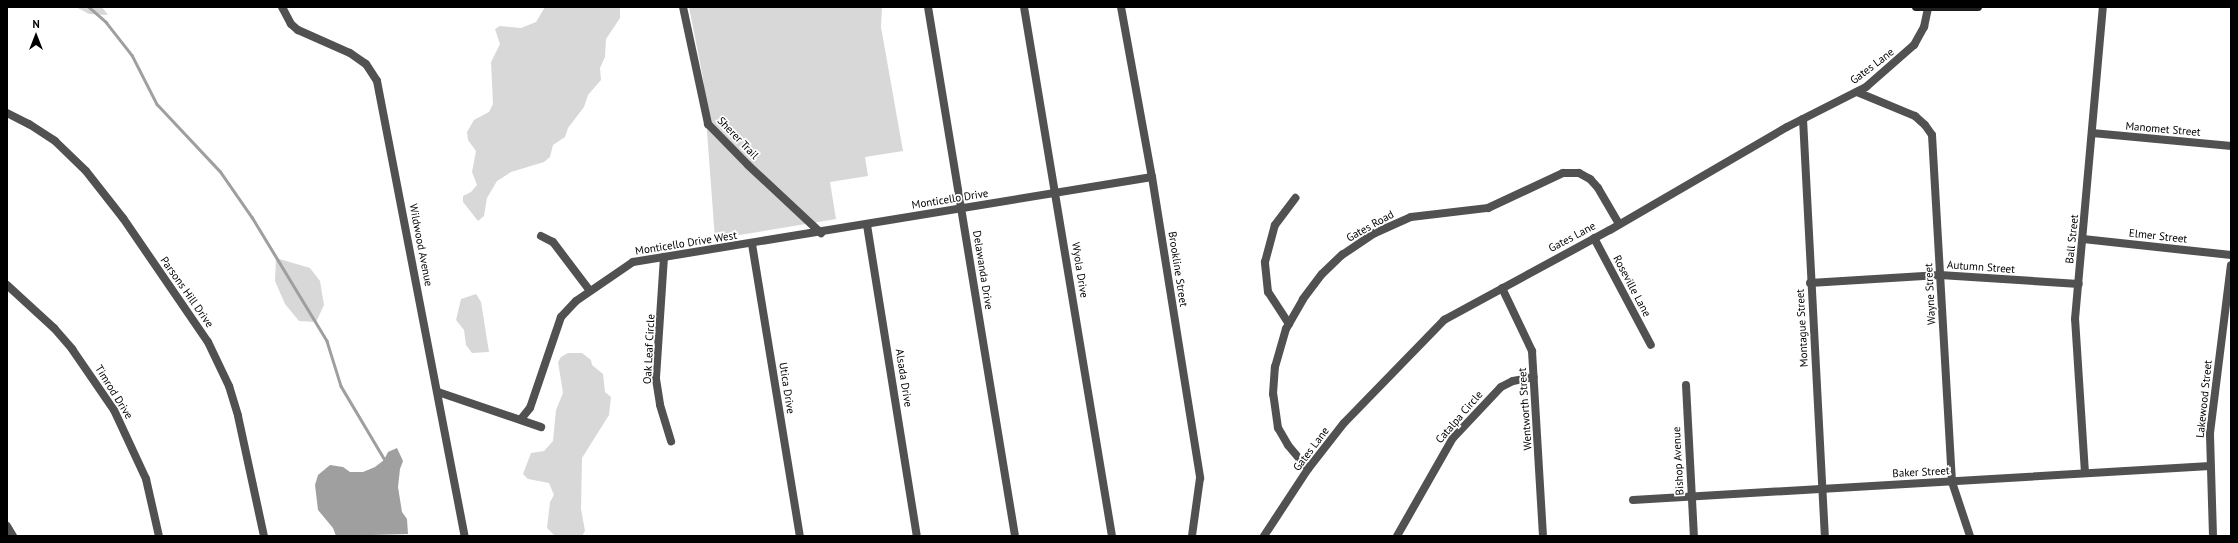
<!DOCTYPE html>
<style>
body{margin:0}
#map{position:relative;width:2238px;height:543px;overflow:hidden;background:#fff;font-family:"PT Sans",sans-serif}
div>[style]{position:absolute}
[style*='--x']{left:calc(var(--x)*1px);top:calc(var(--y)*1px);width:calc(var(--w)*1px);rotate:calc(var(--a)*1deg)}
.green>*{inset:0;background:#d8d8d8}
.water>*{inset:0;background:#9f9f9f}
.stream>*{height:2.5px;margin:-1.25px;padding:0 1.25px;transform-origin:1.25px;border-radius:1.25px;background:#9f9f9f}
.minor>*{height:8px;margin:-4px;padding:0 4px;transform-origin:4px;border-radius:4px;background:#515151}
.secondary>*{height:8px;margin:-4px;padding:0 4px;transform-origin:4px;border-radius:4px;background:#1e1e1e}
span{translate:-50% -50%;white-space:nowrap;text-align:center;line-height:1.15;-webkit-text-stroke:3.5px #fff;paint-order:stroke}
.street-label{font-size:11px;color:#000}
.frame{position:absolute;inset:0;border:8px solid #000;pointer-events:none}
.north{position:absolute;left:16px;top:16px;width:40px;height:40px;-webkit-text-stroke:3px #fff;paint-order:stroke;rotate:0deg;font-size:11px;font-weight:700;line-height:16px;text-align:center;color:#000}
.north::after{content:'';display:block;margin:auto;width:14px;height:18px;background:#000;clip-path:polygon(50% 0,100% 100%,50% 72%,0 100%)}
</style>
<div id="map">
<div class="green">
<i style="clip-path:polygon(76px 7px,102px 7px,108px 15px,89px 14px)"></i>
<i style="clip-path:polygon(545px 7px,620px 7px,620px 18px,606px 39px,605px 57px,600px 68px,601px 80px,588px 95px,584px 107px,568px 128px,565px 137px,553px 145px,550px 157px,544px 162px,511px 172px,497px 181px,487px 198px,484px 216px,478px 221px,463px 202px,463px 196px,471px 192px,477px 185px,472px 172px,476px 151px,468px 140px,467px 132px,474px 120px,489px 112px,493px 104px,491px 62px,500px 44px,495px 29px,500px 26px,521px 28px,536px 22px)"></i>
<i style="clip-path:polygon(689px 7px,882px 7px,881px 27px,903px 151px,865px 157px,868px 176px,830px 182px,836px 219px,715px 239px,703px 78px)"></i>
<i style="clip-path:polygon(276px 258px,310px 268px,320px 281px,324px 305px,316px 322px,299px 321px,285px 304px,275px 281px)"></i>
<i style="clip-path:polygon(476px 294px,481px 302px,489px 352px,472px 353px,466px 345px,464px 330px,456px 320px,461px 299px)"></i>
<i style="clip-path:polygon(568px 353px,582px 353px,591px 360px,592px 365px,603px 374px,605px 392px,611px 397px,609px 415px,582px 458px,581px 509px,585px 531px,582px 536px,555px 536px,547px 528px,550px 502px,554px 495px,549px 483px,528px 479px,523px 474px,531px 453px,544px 451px,553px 441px,556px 410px,563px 393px,558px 362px,561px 357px)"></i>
</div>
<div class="water">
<i style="clip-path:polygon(397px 448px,403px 461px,400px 469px,398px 487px,402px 512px,407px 519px,408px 534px,336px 536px,333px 528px,318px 510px,315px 485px,318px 475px,330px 465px,343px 467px,350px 472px,363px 472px,375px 467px,384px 460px,388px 452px)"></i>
</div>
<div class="stream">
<i style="--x:89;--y:7;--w:23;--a:41"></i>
<i style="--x:106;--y:22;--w:42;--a:51.8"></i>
<i style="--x:132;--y:55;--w:55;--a:63"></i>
<i style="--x:157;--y:104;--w:92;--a:46.8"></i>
<i style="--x:220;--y:171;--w:56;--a:55.2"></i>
<i style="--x:252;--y:217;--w:145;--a:58.8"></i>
<i style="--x:327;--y:341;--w:47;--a:72.7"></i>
<i style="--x:341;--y:386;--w:86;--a:59.3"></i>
</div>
<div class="minor">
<i style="--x:282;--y:7;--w:19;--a:62"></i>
<i style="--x:291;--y:24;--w:9;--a:41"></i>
<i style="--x:298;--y:30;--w:57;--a:23.9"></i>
<i style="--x:350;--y:53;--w:19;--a:35"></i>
<i style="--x:366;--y:64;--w:20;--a:57"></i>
<i style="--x:377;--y:81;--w:463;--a:79.1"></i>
<i style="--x:683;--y:7;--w:120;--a:77.9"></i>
<i style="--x:708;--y:124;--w:57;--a:45.7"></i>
<i style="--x:748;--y:165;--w:100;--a:43"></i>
<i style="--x:928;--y:7;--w:536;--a:80.66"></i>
<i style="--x:1024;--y:7;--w:536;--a:80.56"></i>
<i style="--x:1121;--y:7;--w:173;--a:79.7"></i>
<i style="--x:1152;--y:177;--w:305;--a:80.9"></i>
<i style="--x:1200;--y:478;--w:59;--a:97.9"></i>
<i style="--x:1857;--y:92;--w:63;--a:22.5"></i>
<i style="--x:1915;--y:116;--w:13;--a:42"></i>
<i style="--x:1925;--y:125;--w:12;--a:55"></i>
<i style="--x:1932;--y:135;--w:348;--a:86.7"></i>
<i style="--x:1952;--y:482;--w:57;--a:71.6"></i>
<i style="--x:7;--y:113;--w:25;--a:27"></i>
<i style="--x:29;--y:124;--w:31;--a:33"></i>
<i style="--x:55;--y:141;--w:43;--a:44.1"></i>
<i style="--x:86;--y:171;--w:60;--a:51.8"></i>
<i style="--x:123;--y:218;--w:150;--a:55.6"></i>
<i style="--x:208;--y:342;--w:49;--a:64.5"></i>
<i style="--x:229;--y:386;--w:31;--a:73"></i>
<i style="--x:238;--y:416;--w:123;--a:77.8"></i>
<i style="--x:1803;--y:119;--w:418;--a:87"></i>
<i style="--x:2092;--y:133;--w:140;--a:5.3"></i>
<i style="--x:867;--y:225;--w:315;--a:80.9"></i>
<i style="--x:541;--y:236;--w:13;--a:27"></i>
<i style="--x:553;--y:242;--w:61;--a:52.9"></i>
<i style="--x:1594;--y:238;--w:121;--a:62"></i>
<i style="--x:2083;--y:239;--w:149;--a:6.2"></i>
<i style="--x:752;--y:244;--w:296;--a:80.7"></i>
<i style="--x:664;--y:257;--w:122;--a:93.8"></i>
<i style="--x:656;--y:379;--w:26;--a:81"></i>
<i style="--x:660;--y:405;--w:38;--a:73"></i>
<i style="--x:1810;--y:283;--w:130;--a:-3.5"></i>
<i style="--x:1940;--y:275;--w:139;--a:3.7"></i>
<i style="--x:7;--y:285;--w:64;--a:42.5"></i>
<i style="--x:54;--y:328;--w:28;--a:49"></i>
<i style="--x:72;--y:349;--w:74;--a:55.5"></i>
<i style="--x:114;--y:410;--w:76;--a:65.1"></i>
<i style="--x:146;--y:479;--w:58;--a:77.2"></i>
<i style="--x:1502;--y:288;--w:70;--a:64.5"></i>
<i style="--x:1532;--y:351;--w:185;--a:86.6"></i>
<i style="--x:1289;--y:324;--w:38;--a:-123"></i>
<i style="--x:1268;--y:292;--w:30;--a:-96"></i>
<i style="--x:1265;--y:262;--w:38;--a:-75"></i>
<i style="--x:1275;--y:225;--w:34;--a:-53"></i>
<i style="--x:1686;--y:385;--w:151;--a:87"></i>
<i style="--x:438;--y:392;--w:109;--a:18.8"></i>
<i style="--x:521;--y:419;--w:14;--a:-51"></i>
<i style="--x:530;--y:408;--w:96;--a:-71.2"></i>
<i style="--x:561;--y:317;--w:22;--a:-47"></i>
<i style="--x:576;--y:301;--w:69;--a:-34.4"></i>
<i style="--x:633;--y:262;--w:526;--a:-9.3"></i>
<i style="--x:1308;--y:469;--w:31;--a:-130"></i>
<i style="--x:1288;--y:445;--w:20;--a:-120"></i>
<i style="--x:1278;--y:428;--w:34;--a:-98"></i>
<i style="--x:1273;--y:394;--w:27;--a:-86"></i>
<i style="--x:1275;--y:367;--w:40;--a:-74"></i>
<i style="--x:1286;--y:329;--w:34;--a:-60"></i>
<i style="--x:1303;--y:299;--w:31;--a:-53"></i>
<i style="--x:1322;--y:274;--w:28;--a:-44"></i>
<i style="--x:1342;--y:255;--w:40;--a:-34"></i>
<i style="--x:1375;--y:233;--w:39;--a:-24"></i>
<i style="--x:1411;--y:217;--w:78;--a:-6.7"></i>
<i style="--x:1488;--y:208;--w:83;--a:-25"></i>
<i style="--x:1563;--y:173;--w:16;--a:0"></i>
<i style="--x:1579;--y:173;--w:13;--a:29"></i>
<i style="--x:1590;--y:179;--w:12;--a:48"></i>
<i style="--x:1598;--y:188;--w:42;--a:59.7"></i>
<i style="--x:2085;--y:473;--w:154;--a:-93.7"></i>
<i style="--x:2075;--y:319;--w:313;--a:-84.9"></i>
<i style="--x:1633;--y:500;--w:578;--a:-3.37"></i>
<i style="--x:7;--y:526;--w:12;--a:59"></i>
<i style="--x:1264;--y:536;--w:80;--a:-56.7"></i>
<i style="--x:1308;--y:469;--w:58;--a:-52"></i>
<i style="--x:1344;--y:423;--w:144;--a:-45.8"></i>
<i style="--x:1444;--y:320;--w:189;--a:-28.5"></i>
<i style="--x:1610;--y:230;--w:205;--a:-30.2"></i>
<i style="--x:1787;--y:127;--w:89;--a:-26.9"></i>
<i style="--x:1866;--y:87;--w:64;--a:-41.2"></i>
<i style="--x:1914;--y:45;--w:21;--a:-61"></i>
<i style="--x:1924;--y:27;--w:19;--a:-78"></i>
<i style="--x:1397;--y:536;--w:113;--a:-60.3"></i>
<i style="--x:1453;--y:438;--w:70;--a:-46.7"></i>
<i style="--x:1501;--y:387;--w:13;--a:-27"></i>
<i style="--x:1513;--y:381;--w:21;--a:-11"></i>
<i style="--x:2213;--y:536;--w:103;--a:-91.7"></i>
<i style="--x:2210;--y:433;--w:169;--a:-82.9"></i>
</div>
<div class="secondary">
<i style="--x:1916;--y:7;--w:62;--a:0"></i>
</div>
<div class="street-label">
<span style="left:1872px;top:66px;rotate:-37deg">Gates Lane</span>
<span style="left:2163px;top:129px;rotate:5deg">Manomet Street</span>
<span style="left:738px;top:138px;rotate:46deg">Sherer Trail</span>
<span style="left:950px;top:199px;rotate:-9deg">Monticello Drive</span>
<span style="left:1370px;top:226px;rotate:-29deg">Gates Road</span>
<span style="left:2158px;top:236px;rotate:6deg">Elmer Street</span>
<span style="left:1572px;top:237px;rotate:-28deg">Gates Lane</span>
<span style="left:2072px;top:239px;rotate:-84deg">Ball Street</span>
<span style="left:686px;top:243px;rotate:-9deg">Monticello Drive West</span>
<span style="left:421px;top:245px;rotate:79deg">Wildwood Avenue</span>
<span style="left:1981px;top:267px;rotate:4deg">Autumn Street</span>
<span style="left:1178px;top:269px;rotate:81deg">Brookline Street</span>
<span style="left:983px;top:270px;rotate:81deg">Delawanda Drive</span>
<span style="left:1080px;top:270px;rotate:81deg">Wyola Drive</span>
<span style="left:1632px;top:286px;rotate:62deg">Roseville Lane</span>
<span style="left:187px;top:292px;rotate:55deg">Parsons Hill Drive</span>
<span style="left:1930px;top:294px;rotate:-93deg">Wayne Street</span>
<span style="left:1802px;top:328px;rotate:-93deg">Montague Street</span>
<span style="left:649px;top:349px;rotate:-87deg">Oak Leaf Circle</span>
<span style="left:904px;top:378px;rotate:81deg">Alsada Drive</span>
<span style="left:787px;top:388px;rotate:81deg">Utica Drive</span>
<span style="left:114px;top:392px;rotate:58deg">Timrod Drive</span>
<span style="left:2204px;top:399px;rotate:-84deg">Lakewood Street</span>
<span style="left:1525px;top:409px;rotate:-94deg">Wentworth Street</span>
<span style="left:1459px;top:417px;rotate:-49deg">Catalpa Circle</span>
<span style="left:1311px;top:449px;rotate:-53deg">Gates Lane</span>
<span style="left:1678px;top:461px;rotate:-93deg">Bishop Avenue</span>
<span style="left:1921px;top:472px;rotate:-3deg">Baker Street</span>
</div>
<div class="frame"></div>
<div class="north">N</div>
</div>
